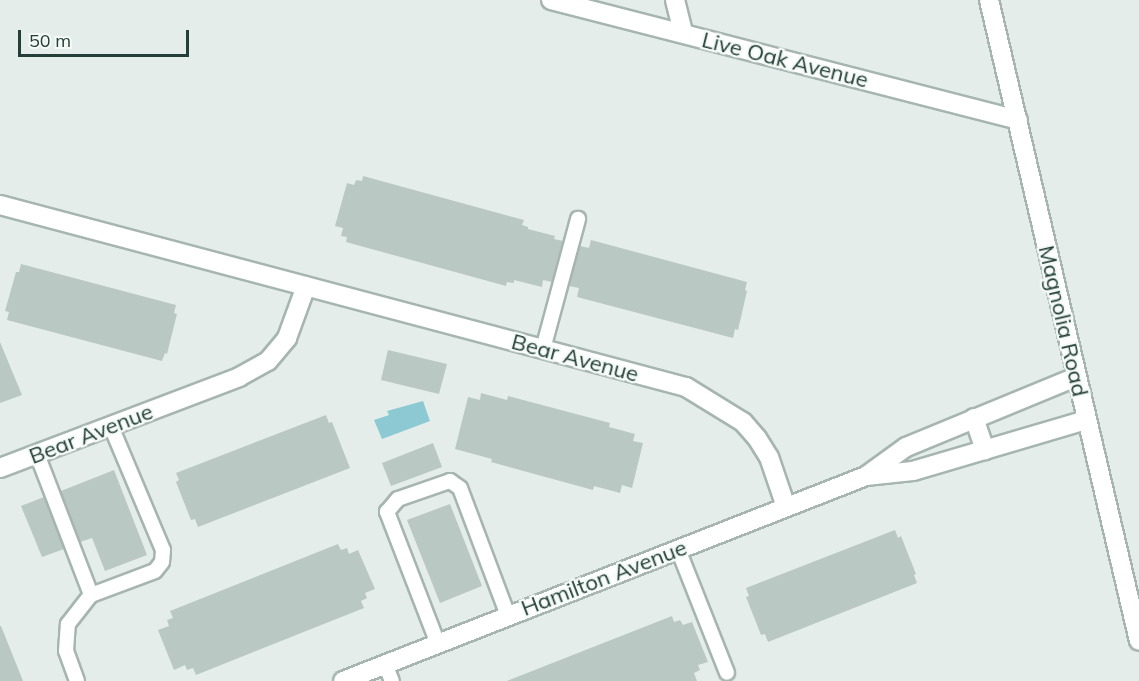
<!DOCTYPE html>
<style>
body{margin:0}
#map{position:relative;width:1139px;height:681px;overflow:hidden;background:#e4ede9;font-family:Mulish,sans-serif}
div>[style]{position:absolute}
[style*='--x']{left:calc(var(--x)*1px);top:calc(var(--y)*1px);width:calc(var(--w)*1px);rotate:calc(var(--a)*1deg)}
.water>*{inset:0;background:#8cc9d2}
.building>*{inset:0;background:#b9c8c2}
.roads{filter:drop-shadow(2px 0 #a6b5b0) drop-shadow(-2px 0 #a6b5b0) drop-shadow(0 2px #a6b5b0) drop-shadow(0 -2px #a6b5b0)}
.service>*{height:14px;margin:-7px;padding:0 7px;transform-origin:7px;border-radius:7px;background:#fff}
.minor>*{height:18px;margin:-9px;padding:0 9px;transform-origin:9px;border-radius:9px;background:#fff}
span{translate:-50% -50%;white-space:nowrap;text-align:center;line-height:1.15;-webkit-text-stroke:4.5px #f5faf7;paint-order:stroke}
.street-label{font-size:22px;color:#233f37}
.scale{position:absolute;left:18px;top:30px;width:171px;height:27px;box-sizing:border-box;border:3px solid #233f37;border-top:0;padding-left:8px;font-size:18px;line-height:21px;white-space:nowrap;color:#233f37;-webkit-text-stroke:4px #f5faf7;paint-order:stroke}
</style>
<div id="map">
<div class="water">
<i style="clip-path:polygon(423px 401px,430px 421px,382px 439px,374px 420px,389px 415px,387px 411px)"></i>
</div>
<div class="building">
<i style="clip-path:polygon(363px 176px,524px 220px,522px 225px,528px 227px,528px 229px,555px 236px,554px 239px,563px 241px,552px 282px,543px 280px,542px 287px,514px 280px,514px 283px,507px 282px,506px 286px,346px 242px,347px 237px,341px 236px,343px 228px,335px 226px,347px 183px,354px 185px,356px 180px,362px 181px)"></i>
<i style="clip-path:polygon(591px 240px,747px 282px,745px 290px,747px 291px,738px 330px,735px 329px,733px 338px,577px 297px,579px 288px,569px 286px,580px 246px,589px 248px)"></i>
<i style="clip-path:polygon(21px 264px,176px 305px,174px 313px,177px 314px,167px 354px,165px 353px,162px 361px,7px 320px,9px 312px,5px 311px,16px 272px,19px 272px)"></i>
<i style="clip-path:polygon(0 342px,22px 395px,0 403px)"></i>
<i style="clip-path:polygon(388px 350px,447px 364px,439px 394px,381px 380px)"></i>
<i style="clip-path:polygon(481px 393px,507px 400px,508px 396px,610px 423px,609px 427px,635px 434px,633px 441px,643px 443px,632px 488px,622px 485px,620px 493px,594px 486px,593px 490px,491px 462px,492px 459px,455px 449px,468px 397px,480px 400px)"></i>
<i style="clip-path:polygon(326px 415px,329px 423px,332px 422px,350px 468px,198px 527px,195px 519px,191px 520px,176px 482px,179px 480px,176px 473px)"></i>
<i style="clip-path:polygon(433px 443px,442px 467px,391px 486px,382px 463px)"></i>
<i style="clip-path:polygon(114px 470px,147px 555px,105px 571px,92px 538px,80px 542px,61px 491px)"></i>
<i style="clip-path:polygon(44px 497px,64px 549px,42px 557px,21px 506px)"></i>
<i style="clip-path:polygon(450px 504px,482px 586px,440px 603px,407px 520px)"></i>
<i style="clip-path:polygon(895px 530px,898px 538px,901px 536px,916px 574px,914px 575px,917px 583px,768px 642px,765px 634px,761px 635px,746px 597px,749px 596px,746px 588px)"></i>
<i style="clip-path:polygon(338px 544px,341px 550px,347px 548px,349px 554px,358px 550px,375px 589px,365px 593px,367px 598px,361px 601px,364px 608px,196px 675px,193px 668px,187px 670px,185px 665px,174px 670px,158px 630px,169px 626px,167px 620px,173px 618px,170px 611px)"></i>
<i style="clip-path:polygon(672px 616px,674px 622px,680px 620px,683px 625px,692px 622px,708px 662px,698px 665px,700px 670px,694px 673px,697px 681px,507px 681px)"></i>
<i style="clip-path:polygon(0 626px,1px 626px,23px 681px,0 681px)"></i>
</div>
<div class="roads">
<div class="service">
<i style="--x:543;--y:349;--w:135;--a:-74.9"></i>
<i style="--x:37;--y:454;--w:151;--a:69"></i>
<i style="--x:678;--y:549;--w:133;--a:68.4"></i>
<i style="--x:438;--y:644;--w:142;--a:-111.1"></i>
<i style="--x:387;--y:512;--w:17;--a:-50"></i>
<i style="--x:398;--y:499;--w:55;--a:-19.1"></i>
<i style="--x:450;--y:481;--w:12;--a:35"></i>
<i style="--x:460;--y:488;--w:137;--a:69.4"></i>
<i style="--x:385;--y:664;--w:18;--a:68"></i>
<i style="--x:77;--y:681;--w:32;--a:-110"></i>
<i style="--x:66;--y:651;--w:27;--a:-86"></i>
<i style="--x:68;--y:624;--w:37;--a:-52"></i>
<i style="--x:91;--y:595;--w:68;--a:-20.6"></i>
<i style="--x:155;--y:571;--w:11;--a:-52"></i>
<i style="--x:162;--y:562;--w:12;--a:-85"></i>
<i style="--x:163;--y:550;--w:134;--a:-112.8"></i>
</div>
<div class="minor">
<i style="--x:551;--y:0;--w:482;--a:14.4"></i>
<i style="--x:675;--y:0;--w:34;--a:76"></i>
<i style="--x:989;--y:0;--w:658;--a:76.83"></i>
<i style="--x:0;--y:205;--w:710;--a:14.86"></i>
<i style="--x:686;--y:387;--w:67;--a:31.6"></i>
<i style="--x:743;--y:422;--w:21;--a:49"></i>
<i style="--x:757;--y:438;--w:22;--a:58"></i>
<i style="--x:769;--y:457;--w:53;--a:71.2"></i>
<i style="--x:1076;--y:377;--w:184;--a:157.6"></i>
<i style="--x:906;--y:447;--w:49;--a:144.1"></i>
<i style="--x:866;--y:476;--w:47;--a:-6.1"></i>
<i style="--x:913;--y:471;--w:180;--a:-16.4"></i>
<i style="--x:974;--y:418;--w:34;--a:71"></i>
<i style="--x:0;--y:468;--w:256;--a:-20.8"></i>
<i style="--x:239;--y:377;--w:33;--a:-29"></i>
<i style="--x:268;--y:361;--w:30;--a:-50"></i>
<i style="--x:287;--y:338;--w:55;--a:-69.9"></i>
<i style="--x:343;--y:681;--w:562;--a:-21.4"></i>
</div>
</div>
<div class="street-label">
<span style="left:785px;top:60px;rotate:14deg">Live Oak Avenue</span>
<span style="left:1063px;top:321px;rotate:77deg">Magnolia Road</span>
<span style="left:575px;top:358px;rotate:15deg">Bear Avenue</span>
<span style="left:91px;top:434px;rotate:-21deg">Bear Avenue</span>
<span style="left:604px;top:578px;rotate:-21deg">Hamilton Avenue</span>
</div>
<div class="scale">50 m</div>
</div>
